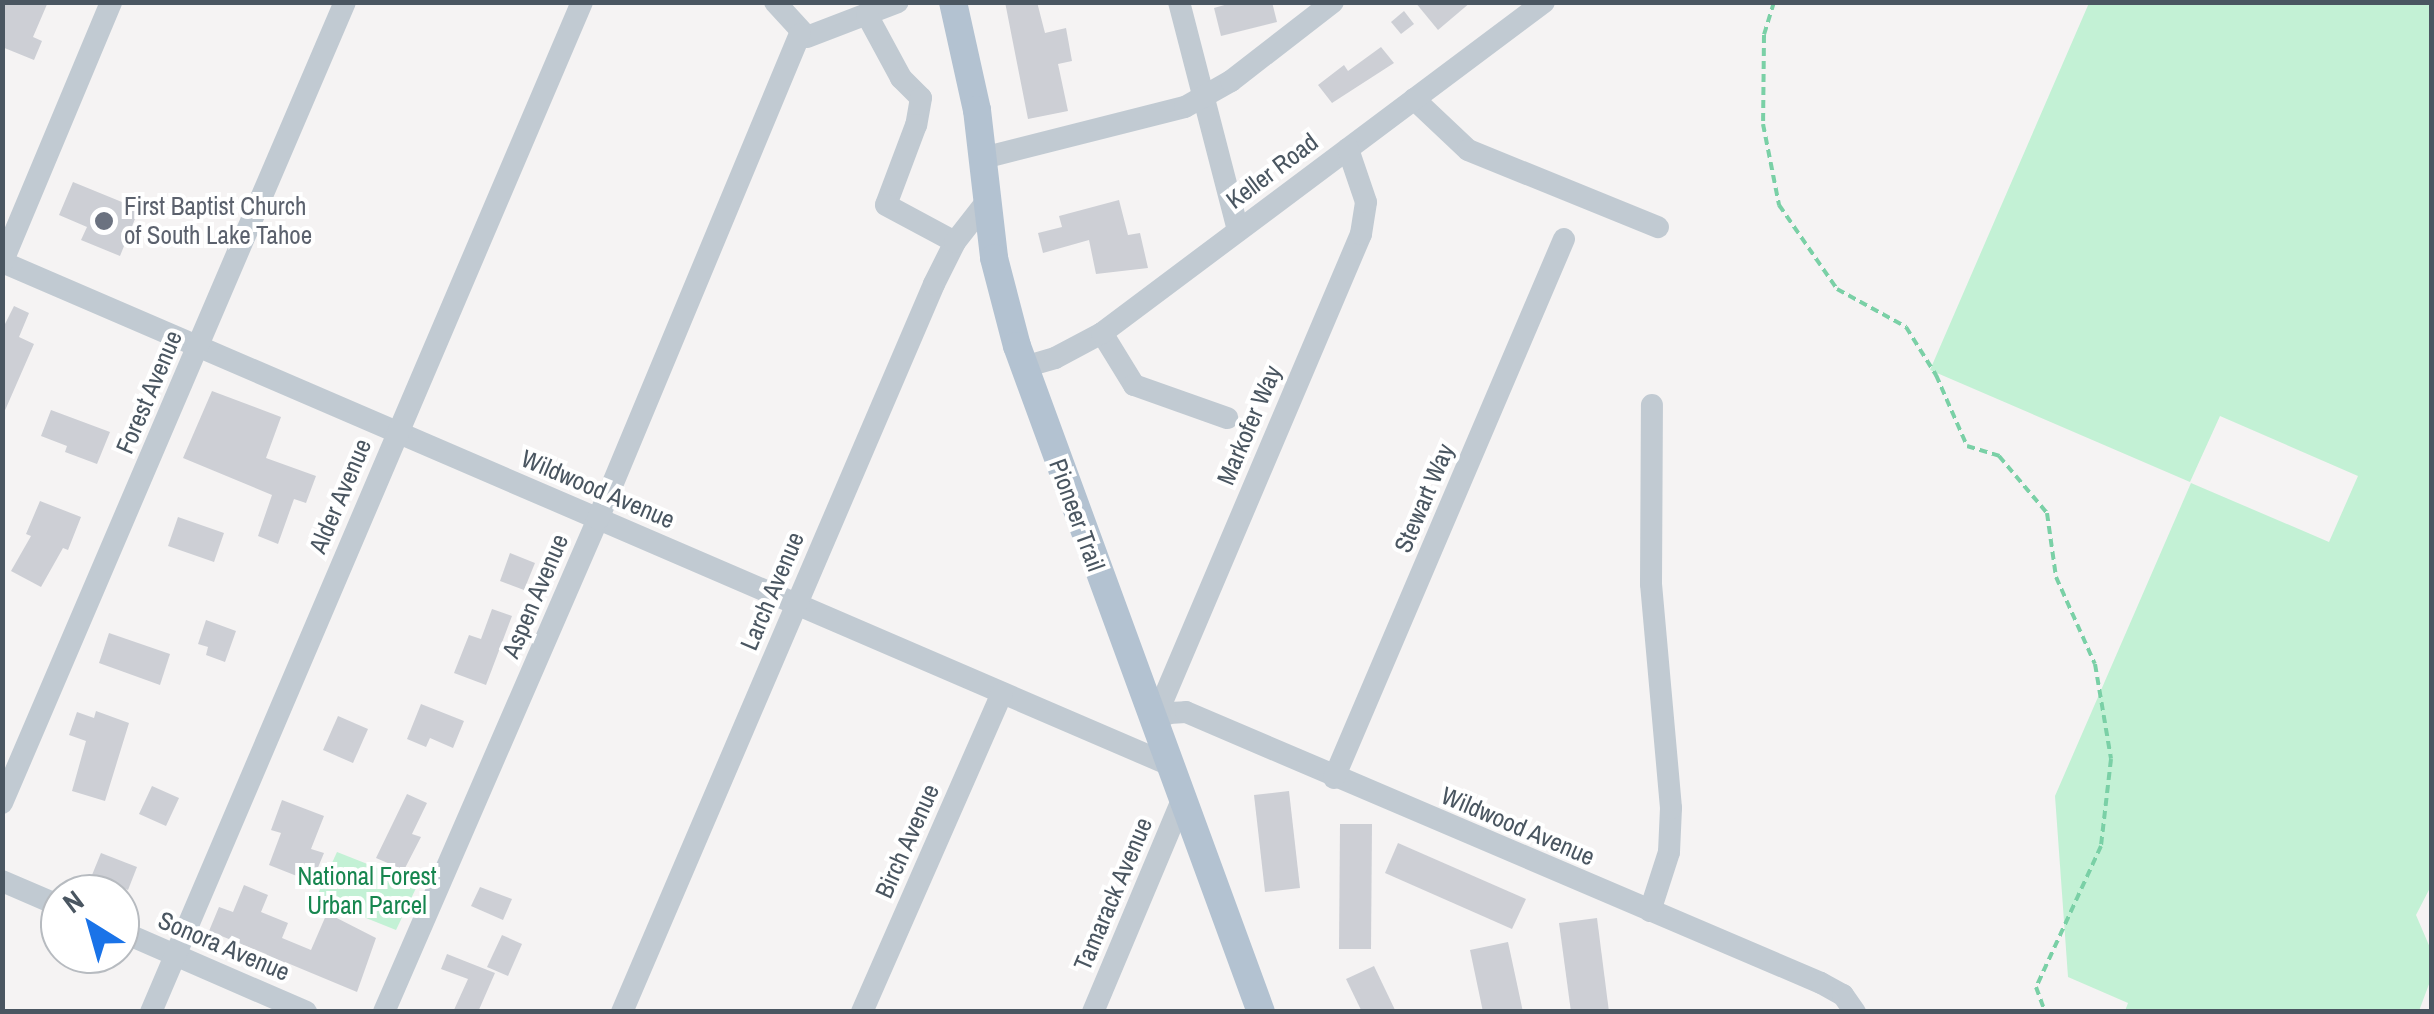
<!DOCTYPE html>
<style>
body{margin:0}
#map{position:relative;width:2434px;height:1014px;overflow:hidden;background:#f5f3f3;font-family:"Archivo Narrow",sans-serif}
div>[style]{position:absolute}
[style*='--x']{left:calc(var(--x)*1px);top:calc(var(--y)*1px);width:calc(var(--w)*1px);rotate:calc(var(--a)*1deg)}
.green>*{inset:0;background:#c3f1d5}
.building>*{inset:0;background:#cdcfd5}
.path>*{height:4px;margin-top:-2px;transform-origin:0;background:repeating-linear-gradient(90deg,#7ad0a6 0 8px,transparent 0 13px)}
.minor>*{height:22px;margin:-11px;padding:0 11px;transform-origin:11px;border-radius:11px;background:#c1cad2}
.major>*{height:28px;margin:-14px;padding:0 14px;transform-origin:14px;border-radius:14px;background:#b3c2d1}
.dots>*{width:28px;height:28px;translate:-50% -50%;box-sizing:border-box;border:5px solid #fff;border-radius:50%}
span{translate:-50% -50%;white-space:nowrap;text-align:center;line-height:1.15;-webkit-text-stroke:8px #fff;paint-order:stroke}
.street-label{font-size:25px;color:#4a5661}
.worship-label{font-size:25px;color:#5b616d}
.left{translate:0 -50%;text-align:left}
.park-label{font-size:25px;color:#17864f}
.frame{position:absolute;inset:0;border:5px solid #4a5661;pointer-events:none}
.north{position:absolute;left:40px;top:874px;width:100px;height:100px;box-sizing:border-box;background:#fff;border:2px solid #b7bbc0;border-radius:50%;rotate:323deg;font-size:28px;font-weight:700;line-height:40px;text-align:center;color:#4a5661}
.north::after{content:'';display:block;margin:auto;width:35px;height:45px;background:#1a73e8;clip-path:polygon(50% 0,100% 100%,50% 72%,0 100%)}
</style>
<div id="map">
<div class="green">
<i style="clip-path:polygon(2089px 3px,2431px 3px,2432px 884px,2416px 915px,2431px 950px,2432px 976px,2419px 1011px,2125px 1011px,2128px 1003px,2068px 977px,2055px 796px,2191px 483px,2329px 542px,2358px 476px,2220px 416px,2190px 482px,1930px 370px)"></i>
<i style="clip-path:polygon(337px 852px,418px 884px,396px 930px,316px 898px)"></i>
</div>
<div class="building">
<i style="clip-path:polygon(2px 2px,48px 2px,33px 37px,42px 41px,34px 60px,2px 47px)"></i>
<i style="clip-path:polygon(1005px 2px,1037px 2px,1045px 33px,1066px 28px,1072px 61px,1058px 64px,1068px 111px,1028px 119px)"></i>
<i style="clip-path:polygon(1235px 2px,1272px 2px,1277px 22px,1221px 36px,1214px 8px)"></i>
<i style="clip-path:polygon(1415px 2px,1471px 2px,1438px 30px)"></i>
<i style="clip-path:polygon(1404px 11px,1414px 24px,1401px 34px,1391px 22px)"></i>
<i style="clip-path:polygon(1381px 47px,1394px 63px,1332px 103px,1318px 85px,1344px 65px,1348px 71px)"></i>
<i style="clip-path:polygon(73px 182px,139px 209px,120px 256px,81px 240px,87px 227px,59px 215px)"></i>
<i style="clip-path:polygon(1119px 200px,1128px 235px,1140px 233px,1148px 268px,1096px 274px,1089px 240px,1043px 253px,1038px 233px,1062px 227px,1059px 216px)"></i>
<i style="clip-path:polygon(14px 306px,29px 313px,19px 337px,34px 344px,3px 415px,2px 330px)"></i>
<i style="clip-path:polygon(212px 391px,281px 417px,266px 458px,316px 476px,306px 503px,294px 499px,278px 544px,258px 536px,272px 495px,183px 458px)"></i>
<i style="clip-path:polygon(51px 410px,110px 432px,97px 464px,65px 452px,67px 446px,41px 436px)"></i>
<i style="clip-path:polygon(40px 501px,81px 517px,68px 550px,63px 548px,41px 587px,11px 571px,31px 536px,26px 534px)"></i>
<i style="clip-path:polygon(178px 517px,224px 533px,214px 562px,168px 546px)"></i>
<i style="clip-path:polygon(510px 553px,535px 563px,524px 590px,500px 581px)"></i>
<i style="clip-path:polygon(492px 609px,512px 616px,486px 685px,454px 673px,469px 635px,481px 639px)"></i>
<i style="clip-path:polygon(206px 620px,236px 631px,225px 662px,206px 655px,208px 647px,198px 644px)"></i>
<i style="clip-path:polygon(109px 633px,170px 654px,160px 685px,99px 663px)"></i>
<i style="clip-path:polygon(421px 704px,464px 721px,453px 748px,430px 738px,426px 747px,407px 739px)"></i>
<i style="clip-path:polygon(96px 711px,129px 723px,105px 801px,72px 791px,86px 741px,69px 735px,77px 712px,94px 718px)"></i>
<i style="clip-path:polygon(338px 716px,368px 729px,353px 763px,323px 750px)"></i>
<i style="clip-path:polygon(152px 786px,179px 798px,166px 826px,139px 814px)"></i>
<i style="clip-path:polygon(1289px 791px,1300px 888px,1265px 892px,1254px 795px)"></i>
<i style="clip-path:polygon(407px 794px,427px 803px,412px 834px,421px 837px,404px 870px,376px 858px)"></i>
<i style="clip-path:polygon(282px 800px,324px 816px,311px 849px,324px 853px,312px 882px,269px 865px,281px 833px,271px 830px)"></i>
<i style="clip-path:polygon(1340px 824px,1372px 824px,1371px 949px,1339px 949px)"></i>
<i style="clip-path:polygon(1398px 843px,1526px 899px,1512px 929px,1385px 873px)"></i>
<i style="clip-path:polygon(101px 853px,137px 867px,128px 890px,92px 875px)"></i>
<i style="clip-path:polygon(244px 885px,268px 895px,261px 912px,288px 923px,282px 938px,311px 950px,327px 913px,376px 938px,357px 992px,285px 962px,281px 971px,262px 963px,266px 954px,209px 931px,219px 907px,233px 912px)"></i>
<i style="clip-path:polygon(480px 887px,512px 899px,503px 920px,471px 906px)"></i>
<i style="clip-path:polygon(1597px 918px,1609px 1012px,1571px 1012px,1559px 923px)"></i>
<i style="clip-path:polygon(502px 935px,522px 944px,508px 976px,487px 967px)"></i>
<i style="clip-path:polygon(1508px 942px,1523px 1012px,1483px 1012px,1470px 950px)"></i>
<i style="clip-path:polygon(447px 954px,495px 973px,478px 1012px,453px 1012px,468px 979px,441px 969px)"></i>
<i style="clip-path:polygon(1374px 966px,1396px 1012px,1362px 1012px,1346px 979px)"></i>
</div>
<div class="path">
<i style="--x:1774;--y:2;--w:34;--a:107"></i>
<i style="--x:1764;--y:35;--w:89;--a:90.6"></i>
<i style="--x:1763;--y:124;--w:83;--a:78.8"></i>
<i style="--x:1779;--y:205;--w:102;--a:55.4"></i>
<i style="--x:1837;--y:289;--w:79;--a:28.8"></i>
<i style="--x:1906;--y:327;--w:57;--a:58"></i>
<i style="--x:1936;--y:375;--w:77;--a:66.4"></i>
<i style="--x:1967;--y:446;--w:34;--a:17"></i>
<i style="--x:1999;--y:456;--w:75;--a:49.9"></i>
<i style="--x:2047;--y:513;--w:65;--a:82"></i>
<i style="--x:2056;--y:577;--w:95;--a:65.9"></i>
<i style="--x:2095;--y:664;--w:96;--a:80.4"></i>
<i style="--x:2111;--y:759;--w:88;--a:96.6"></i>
<i style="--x:2101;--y:846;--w:155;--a:114.7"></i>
<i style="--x:2036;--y:987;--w:27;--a:70"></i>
</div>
<div class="minor">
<i style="--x:775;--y:2;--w:47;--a:47.6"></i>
<i style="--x:807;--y:37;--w:97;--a:-21"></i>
<i style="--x:1179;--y:2;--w:236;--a:75.5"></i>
<i style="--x:867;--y:15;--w:72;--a:61.6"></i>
<i style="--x:901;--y:78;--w:28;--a:45"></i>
<i style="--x:921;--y:98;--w:27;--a:100"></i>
<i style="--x:916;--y:125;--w:85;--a:110.6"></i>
<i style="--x:886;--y:205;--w:78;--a:28.2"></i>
<i style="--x:1414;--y:99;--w:74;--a:43.4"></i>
<i style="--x:1468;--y:150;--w:205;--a:22.1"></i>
<i style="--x:983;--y:158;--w:208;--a:-14.2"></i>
<i style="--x:1185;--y:107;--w:53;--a:-29.5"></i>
<i style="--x:1231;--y:81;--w:129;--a:-37.8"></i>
<i style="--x:2;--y:262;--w:1274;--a:23.3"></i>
<i style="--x:2;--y:263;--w:283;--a:-67.3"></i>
<i style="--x:1102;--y:333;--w:61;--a:58.4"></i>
<i style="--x:1134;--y:385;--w:99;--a:19.5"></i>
<i style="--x:1024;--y:367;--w:32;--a:-16"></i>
<i style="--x:1055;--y:358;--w:53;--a:-28"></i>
<i style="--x:1102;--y:333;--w:552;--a:-36.83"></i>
<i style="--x:1154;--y:721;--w:17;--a:-28"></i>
<i style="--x:1169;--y:713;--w:17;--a:-3"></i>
<i style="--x:1186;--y:712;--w:690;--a:23.11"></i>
<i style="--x:1821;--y:983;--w:25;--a:29"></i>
<i style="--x:1843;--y:995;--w:21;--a:55"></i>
<i style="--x:1154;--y:721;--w:529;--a:-66.97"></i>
<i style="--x:1361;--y:234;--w:32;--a:-81"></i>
<i style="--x:1366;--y:202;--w:56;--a:-108.8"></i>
<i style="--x:1334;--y:778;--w:586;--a:-66.89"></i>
<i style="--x:2;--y:803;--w:871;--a:-66.82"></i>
<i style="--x:2;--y:881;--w:63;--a:23.3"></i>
<i style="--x:1650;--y:911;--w:62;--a:-72.1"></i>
<i style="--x:1669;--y:852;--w:44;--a:-87.4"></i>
<i style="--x:1671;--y:808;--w:225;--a:-95.1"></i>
<i style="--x:1651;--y:584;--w:179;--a:-89.7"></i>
<i style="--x:120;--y:931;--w:203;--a:23.5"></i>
<i style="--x:151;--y:1012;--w:1098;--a:-66.89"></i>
<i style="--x:384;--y:1012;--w:537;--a:-66.54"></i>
<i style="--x:598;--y:519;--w:525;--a:-67.39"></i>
<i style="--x:622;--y:1012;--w:792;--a:-66.8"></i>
<i style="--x:934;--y:284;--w:47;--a:-63.4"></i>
<i style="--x:955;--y:242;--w:52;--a:-52"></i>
<i style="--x:862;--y:1012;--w:348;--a:-66.3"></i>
<i style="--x:1093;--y:1012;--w:232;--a:-67.2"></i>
</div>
<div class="major">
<i style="--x:953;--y:2;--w:111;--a:77.5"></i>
<i style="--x:977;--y:110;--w:149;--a:83.4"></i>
<i style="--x:994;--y:258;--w:91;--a:75.4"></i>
<i style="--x:1017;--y:346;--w:709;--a:69.88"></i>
</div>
<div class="dots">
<i style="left:104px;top:221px;background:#6b7280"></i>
</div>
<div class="street-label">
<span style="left:1272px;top:171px;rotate:-37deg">Keller Road</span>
<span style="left:149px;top:392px;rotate:-67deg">Forest Avenue</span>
<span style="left:1249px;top:425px;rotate:-67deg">Markofer Way</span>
<span style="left:598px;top:489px;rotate:23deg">Wildwood Avenue</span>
<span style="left:340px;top:496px;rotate:-67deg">Alder Avenue</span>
<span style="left:1424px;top:498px;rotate:-67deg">Stewart Way</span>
<span style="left:1077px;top:515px;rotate:70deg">Pioneer Trail</span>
<span style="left:772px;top:591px;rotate:-67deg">Larch Avenue</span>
<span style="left:535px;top:596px;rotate:-67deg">Aspen Avenue</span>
<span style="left:1518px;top:826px;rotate:23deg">Wildwood Avenue</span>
<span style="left:907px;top:841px;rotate:-66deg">Birch Avenue</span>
<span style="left:1113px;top:894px;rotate:-67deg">Tamarack Avenue</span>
<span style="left:224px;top:946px;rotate:23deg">Sonora Avenue</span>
</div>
<div class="worship-label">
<span class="left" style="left:124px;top:221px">First Baptist Church<br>of South Lake Tahoe</span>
</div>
<div class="park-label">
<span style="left:367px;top:891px">National Forest<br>Urban Parcel</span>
</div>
<div class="frame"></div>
<div class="north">N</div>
</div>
